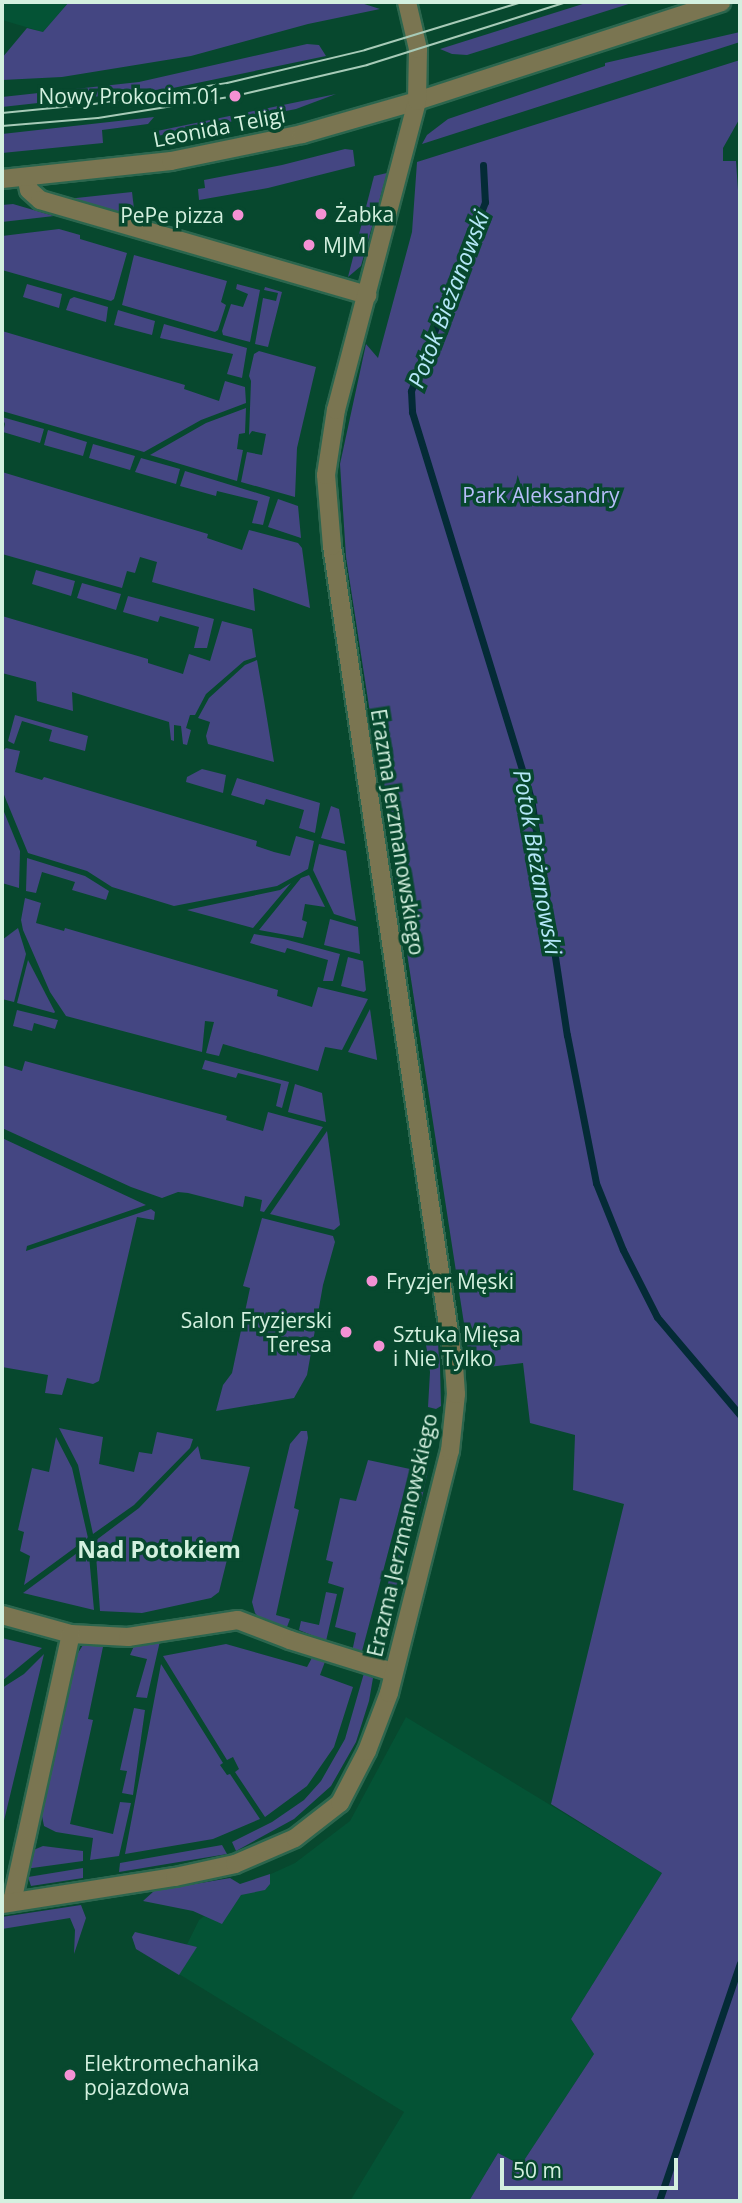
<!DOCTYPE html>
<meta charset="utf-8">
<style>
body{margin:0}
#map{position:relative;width:742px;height:2203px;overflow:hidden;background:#07482e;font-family:"Open Sans",sans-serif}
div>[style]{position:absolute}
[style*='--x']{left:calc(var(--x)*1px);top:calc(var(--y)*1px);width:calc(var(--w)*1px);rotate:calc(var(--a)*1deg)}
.built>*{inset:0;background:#045335}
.green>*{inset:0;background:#444682}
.stream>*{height:7px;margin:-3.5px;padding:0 3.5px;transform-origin:3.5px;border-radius:3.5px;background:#042b36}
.roads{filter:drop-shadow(2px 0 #2c664e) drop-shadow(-2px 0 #2c664e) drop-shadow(0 2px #2c664e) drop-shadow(0 -2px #2c664e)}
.minor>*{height:18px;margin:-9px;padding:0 9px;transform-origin:9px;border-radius:9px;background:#7a7551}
.tram>*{height:2px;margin:-1px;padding:0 1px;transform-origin:1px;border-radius:1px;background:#a7cbb8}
.dots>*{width:19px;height:19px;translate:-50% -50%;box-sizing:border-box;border:4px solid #07482e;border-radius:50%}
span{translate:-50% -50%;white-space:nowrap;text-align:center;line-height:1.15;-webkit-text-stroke:7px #07482e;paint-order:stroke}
.poi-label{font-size:21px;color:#d3f0df}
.right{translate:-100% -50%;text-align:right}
.left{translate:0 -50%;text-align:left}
.street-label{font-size:21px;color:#d3f0df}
.park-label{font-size:21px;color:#b7bdfa}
.water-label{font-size:23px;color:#b5e8f9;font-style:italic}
.neighbourhood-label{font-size:23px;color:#d3f0df;font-weight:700}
.frame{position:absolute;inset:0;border:4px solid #d3f0df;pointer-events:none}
.scale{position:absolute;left:500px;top:2158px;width:178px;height:32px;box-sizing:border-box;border:4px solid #d3f0df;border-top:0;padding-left:9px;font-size:21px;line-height:24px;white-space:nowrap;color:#d3f0df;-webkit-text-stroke:5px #07482e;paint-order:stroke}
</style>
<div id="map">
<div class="built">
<i style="clip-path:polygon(2px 2px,69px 2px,43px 32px,2px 20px)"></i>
<i style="clip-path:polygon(406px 1717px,662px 1873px,571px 2019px,594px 2054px,521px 2165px,498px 2153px,469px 2201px,350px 2201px,404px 2112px,174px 1971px,199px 1920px,247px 1885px,295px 1863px,350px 1821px)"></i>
</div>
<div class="green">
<i style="clip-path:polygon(69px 2px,358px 2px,380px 9px,308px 24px,191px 56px,62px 77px,2px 80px,2px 58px,27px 28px,43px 32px)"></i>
<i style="clip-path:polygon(589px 2px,635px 2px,467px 55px,452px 54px,440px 49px)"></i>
<i style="clip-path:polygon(740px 32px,740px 42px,422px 144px,427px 135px,448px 119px,605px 66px,605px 63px)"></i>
<i style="clip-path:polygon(307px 44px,319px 45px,326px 56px,173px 88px,2px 107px,2px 97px,139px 82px)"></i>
<i style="clip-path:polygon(740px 60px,740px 118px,723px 148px,723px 161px,736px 161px,740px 219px,740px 2201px,469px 2201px,498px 2153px,521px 2165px,594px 2054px,571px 2019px,662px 1873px,551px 1804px,624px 1504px,573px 1490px,575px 1435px,530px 1423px,523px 1363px,471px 1369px,346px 557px,340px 464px,366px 344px,378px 358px,412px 232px,417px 162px)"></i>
<i style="clip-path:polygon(336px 94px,296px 109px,157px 136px,157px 131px)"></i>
<i style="clip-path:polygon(154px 117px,148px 124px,102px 130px,103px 143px,2px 153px,2px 134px)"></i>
<i style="clip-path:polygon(345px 149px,353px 150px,355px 166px,268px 188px,199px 200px,198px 189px,205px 188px,204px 180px,282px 165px)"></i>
<i style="clip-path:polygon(387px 173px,361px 266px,348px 277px,374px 176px)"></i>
<i style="clip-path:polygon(132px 192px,134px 209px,104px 213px,67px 199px)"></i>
<i style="clip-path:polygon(13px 204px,54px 216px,2px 222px,2px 205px)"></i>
<i style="clip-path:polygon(59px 229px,80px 235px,80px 239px,127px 253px,114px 299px,111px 301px,2px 270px,2px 236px)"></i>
<i style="clip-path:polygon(134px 255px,227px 281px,221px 302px,226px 305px,218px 330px,215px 332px,122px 305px)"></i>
<i style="clip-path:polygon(27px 284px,62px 294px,59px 308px,23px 297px)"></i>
<i style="clip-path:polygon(237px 284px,260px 290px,250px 342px,223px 335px,222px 331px,231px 304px,243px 307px,248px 294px,236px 289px)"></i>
<i style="clip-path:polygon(265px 287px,282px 292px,268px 347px,255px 344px,263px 298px,276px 301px,278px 293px,264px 290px)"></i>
<i style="clip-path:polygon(74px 297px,108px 307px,106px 322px,66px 310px,70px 299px)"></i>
<i style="clip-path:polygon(118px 310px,155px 321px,152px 335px,114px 325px)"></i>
<i style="clip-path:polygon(164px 324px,247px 348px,242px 378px,227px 374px,233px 354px,160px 338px)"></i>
<i style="clip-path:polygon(2px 331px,185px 385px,184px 389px,219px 401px,225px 381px,245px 387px,246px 403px,201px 420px,144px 452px,2px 411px)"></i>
<i style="clip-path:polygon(259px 351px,316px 367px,297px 448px,295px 497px,241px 482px,247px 452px,262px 455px,266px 434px,252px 431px,249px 435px,251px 381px,249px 376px,254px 354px)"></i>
<i style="clip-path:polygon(246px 408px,245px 433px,239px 434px,237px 449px,243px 450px,237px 481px,150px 455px,206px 423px)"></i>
<i style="clip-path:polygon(2px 417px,44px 429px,40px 443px,3px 432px,5px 424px)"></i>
<i style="clip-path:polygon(48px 430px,87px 442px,83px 456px,44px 445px)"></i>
<i style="clip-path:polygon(93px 444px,135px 456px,130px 470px,89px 458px)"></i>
<i style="clip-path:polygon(141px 458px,180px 469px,176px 484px,135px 472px)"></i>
<i style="clip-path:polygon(185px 471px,270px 497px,263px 525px,252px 523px,258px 501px,217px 491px,216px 496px,180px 486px)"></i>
<i style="clip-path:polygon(2px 472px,208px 534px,207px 538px,242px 550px,249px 530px,298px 543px,302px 548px,310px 608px,253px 588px,255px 611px,152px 582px,157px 562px,140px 557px,135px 573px,127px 571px,122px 588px,2px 554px)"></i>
<i style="clip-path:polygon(278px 499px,298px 506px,301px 538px,268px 527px)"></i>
<i style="clip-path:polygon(36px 570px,75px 581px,71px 596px,32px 584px)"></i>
<i style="clip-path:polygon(82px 583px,121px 594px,116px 610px,77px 598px)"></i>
<i style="clip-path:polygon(128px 596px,214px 619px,207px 648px,194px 648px,199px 627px,160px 616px,158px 622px,123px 612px)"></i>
<i style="clip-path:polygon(2px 616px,148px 659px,148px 663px,183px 674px,189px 654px,210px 661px,222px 621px,252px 629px,256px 657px,244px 661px,206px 694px,195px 715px,190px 715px,186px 728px,191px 730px,187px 745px,183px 744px,181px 726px,174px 725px,174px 741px,171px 740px,169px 722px,72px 692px,73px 711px,37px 701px,36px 682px,2px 673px)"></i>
<i style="clip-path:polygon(257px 660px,264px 700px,274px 762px,208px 744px,206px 736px,210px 722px,198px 718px,209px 698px,245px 665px)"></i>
<i style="clip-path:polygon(15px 715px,88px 736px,85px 751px,49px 741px,52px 730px,22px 721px,14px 744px,8px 741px)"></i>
<i style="clip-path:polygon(6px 748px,20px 751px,15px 772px,42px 780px,44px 777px,257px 841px,256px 846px,274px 852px,290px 856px,296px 836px,314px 841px,308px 869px,277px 886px,174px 906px,112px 887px,87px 871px,28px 853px,2px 790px,2px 752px)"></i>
<i style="clip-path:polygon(202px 769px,226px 775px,223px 793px,186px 782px,187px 777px)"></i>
<i style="clip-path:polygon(237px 778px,320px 803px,315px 833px,299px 828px,304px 810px,266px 799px,264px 805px,231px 795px)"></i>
<i style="clip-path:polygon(331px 806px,339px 809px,345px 844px,321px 838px)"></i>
<i style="clip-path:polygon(2px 807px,20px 851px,19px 888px,2px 883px)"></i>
<i style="clip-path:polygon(319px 844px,346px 851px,356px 921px,334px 914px,313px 870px)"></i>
<i style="clip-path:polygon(27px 858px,85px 876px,109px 891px,106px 900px,72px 890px,75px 882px,42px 872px,36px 893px,26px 891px)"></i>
<i style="clip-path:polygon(309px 875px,325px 907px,305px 904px,302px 920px,307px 922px,303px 938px,259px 930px,301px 878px)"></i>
<i style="clip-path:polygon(291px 883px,253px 928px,187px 910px,280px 890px)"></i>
<i style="clip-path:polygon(25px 898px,41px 903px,36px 923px,64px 931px,65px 928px,278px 990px,277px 996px,312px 1007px,318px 987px,368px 999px,342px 1050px,325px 1047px,318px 1071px,223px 1044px,219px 1056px,206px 1053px,214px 1022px,205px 1021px,202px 1052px,66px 1016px,50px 992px,23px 930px,21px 920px)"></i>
<i style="clip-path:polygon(330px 919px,358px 927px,360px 954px,324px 945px)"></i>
<i style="clip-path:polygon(18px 928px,26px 954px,14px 1002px,2px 999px,2px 940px)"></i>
<i style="clip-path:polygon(254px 934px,284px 939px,340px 954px,333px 981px,323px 981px,328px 960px,287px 948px,285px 953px,250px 943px)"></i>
<i style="clip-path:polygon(348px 957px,363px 961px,366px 990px,364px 992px,341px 986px)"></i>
<i style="clip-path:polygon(28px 960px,55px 1012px,54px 1013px,17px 1003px)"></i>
<i style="clip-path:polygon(370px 1009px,377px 1059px,377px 1060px,348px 1052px)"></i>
<i style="clip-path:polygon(17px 1010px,58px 1020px,55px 1029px,34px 1023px,32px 1031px,13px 1026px)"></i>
<i style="clip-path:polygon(205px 1060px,289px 1082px,282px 1108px,276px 1106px,281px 1084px,238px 1073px,236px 1078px,202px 1069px)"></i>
<i style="clip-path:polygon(25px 1061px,227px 1116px,226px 1120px,263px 1131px,268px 1112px,323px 1127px,264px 1212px,260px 1211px,262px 1200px,245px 1196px,243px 1207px,188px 1193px,178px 1192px,162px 1198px,131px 1187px,2px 1128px,2px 1065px,22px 1071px)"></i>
<i style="clip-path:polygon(295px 1084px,322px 1093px,326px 1122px,288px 1112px)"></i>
<i style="clip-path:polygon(327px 1131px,340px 1225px,334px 1230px,270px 1214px)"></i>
<i style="clip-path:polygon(2px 1138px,146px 1205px,27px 1246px,26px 1251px,151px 1209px,155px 1212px,154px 1220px,137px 1217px,99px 1381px,93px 1384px,67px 1378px,62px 1395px,45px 1393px,48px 1375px,2px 1367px)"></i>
<i style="clip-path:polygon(262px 1218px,333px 1236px,335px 1242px,323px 1285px,307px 1375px,294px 1398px,216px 1411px,223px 1385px,232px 1373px,250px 1288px,243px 1286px)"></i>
<i style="clip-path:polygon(431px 1329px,437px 1331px,440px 1366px,441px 1406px,436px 1409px,428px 1407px,430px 1372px,424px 1331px)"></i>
<i style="clip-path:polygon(59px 1428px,103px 1437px,99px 1464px,134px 1472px,139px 1452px,152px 1454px,157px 1432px,193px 1439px,190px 1448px,134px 1505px,93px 1534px,78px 1465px)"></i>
<i style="clip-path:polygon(301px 1431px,307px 1431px,308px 1438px,294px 1508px,299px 1510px,276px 1615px,290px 1619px,287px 1627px,261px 1620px,255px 1613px,252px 1602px,290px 1444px)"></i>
<i style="clip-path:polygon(56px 1437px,72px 1468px,88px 1538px,24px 1585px,30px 1556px,20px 1551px,24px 1532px,18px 1530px,32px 1468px,49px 1472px)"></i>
<i style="clip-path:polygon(198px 1446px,201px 1459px,250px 1467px,219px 1592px,211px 1598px,142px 1613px,100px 1611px,95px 1541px,139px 1508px)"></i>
<i style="clip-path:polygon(422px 1456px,430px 1462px,419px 1511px,381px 1657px,372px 1659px,368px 1658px)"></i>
<i style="clip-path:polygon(368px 1460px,410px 1469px,361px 1655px,352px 1652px,356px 1633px,335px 1627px,344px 1588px,328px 1583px,333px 1562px,326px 1560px,340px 1498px,356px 1501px)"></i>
<i style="clip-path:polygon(88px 1545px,94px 1610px,23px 1593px)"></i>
<i style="clip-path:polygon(326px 1592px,337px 1594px,326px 1641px,299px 1630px,301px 1621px,319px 1625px)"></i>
<i style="clip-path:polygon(2px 1638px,42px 1648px,2px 1681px)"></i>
<i style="clip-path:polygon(93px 1640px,104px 1642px,88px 1719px,93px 1720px,70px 1824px,113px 1834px,120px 1802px,131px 1803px,119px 1856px,90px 1860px,93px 1838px,56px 1832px,44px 1826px,40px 1806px,76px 1656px,83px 1645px)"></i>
<i style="clip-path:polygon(160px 1641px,147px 1698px,136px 1697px,147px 1659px,130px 1655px,134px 1646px)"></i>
<i style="clip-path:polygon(226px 1644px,307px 1667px,314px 1654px,326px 1659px,320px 1675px,353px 1687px,334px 1747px,307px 1786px,265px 1817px,235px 1772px,239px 1769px,233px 1757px,227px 1760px,163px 1656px)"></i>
<i style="clip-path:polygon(44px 1654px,2px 1829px,2px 1688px,24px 1674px)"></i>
<i style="clip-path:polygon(161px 1664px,223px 1763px,220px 1765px,227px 1775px,230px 1774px,260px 1819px,213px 1839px,125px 1854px)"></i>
<i style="clip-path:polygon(364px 1673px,373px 1678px,369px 1701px,356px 1742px,331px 1786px,294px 1819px,236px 1851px,232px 1842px,272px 1822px,304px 1800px,321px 1781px,345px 1739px)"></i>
<i style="clip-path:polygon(134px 1708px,145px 1710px,133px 1795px,122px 1793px,127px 1771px,120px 1770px)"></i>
<i style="clip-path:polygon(222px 1845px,227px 1854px,119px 1872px,120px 1863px)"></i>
<i style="clip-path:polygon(43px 1846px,83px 1851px,83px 1861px,25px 1869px,31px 1851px)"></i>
<i style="clip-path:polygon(83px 1868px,83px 1878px,31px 1886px,28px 1877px)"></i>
<i style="clip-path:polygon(270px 1874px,270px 1884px,265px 1890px,241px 1895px,222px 1924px,193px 1911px,143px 1901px,154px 1891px,230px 1878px,240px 1884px)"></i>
<i style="clip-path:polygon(81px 1905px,86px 1918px,74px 1954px,75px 1930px,70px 1918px,2px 1929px,2px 1917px)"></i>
<i style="clip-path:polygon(135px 1932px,197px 1947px,179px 1975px,136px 1949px,132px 1937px)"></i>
</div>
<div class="stream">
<i style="--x:483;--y:165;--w:37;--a:87"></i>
<i style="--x:485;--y:202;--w:203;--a:111.4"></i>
<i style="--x:411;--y:391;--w:21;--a:87"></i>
<i style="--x:412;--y:412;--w:404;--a:72.9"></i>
<i style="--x:531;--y:798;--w:240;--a:81.4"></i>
<i style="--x:567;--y:1035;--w:151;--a:78.9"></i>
<i style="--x:596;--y:1183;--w:72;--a:68.1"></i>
<i style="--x:623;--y:1250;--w:75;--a:63.1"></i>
<i style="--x:657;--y:1317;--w:128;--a:49.7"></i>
<i style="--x:659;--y:2201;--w:251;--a:-71.2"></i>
</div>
<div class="roads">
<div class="minor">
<i style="--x:26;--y:177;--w:13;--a:77"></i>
<i style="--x:29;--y:190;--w:15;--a:42"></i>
<i style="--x:40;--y:200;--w:341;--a:16.2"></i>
<i style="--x:2;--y:179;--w:170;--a:-6.1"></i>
<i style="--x:171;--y:161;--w:134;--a:-11.6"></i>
<i style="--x:302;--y:134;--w:120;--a:-16"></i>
<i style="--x:417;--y:101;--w:320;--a:-18"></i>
<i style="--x:2;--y:1615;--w:72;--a:15.4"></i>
<i style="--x:71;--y:1634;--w:57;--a:3"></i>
<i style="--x:128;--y:1637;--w:111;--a:-8.8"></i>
<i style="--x:238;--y:1620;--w:56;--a:21"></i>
<i style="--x:290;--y:1640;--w:108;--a:17.3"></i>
<i style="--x:12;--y:1902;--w:274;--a:-77.6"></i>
<i style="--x:2;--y:1904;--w:175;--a:-8.9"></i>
<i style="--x:175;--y:1877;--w:61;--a:-12.2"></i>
<i style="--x:235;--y:1864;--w:65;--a:-23.4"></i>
<i style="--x:295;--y:1838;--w:57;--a:-37.9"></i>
<i style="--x:340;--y:1803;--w:59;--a:-62.6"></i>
<i style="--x:367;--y:1751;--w:62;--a:-69.2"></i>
<i style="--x:389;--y:1693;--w:250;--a:-75.9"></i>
<i style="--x:450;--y:1451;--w:57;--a:-84"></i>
<i style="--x:456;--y:1394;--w:28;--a:-94"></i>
<i style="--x:454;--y:1366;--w:829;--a:-98.46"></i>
<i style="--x:332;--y:546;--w:71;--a:-94.8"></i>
<i style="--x:326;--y:475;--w:66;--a:-81.3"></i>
<i style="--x:336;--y:410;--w:319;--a:-75.3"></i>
<i style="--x:417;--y:101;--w:52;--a:-88.9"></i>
<i style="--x:418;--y:49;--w:48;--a:-103.2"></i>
</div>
</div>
<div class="tram">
<i style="--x:2;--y:113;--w:92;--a:-5.6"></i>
<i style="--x:94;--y:104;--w:135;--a:-9"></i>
<i style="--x:227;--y:83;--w:142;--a:-13.4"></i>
<i style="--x:365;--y:50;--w:164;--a:-17"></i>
<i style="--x:2;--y:126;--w:96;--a:-4.8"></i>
<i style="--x:98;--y:118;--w:139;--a:-9.1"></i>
<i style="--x:235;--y:96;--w:136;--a:-13.2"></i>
<i style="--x:367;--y:65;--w:210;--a:-17.5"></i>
</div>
<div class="dots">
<i style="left:235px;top:96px;background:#f491d4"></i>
<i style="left:321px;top:214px;background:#f491d4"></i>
<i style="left:238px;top:215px;background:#f491d4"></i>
<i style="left:309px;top:245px;background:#f491d4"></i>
<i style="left:372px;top:1281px;background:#f491d4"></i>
<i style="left:346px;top:1332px;background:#f491d4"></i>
<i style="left:379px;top:1346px;background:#f491d4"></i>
<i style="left:70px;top:2075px;background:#f491d4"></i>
</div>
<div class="poi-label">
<span class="right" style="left:221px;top:96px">Nowy Prokocim 01</span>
<span class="left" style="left:335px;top:214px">Żabka</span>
<span class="right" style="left:224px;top:215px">PePe pizza</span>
<span class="left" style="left:323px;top:245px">MJM</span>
<span class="left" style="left:386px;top:1281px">Fryzjer Męski</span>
<span class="right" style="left:332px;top:1332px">Salon Fryzjerski<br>Teresa</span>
<span class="left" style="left:393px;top:1346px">Sztuka Mięsa<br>i Nie Tylko</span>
<span class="left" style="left:84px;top:2075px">Elektromechanika<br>pojazdowa</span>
</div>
<div class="street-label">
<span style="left:219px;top:127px;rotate:-11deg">Leonida Teligi</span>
<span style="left:398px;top:832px;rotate:81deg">Erazma Jerzmanowskiego</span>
<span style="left:402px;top:1535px;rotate:-77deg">Erazma Jerzmanowskiego</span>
</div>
<div class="park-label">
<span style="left:541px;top:495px">Park Aleksandry</span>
</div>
<div class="water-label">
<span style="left:448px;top:299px;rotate:-69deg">Potok Bieżanowski</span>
<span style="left:538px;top:862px;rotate:80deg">Potok Bieżanowski</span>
</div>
<div class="neighbourhood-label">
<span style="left:159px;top:1549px">Nad Potokiem</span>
</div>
<div class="frame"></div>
<div class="scale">50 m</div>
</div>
